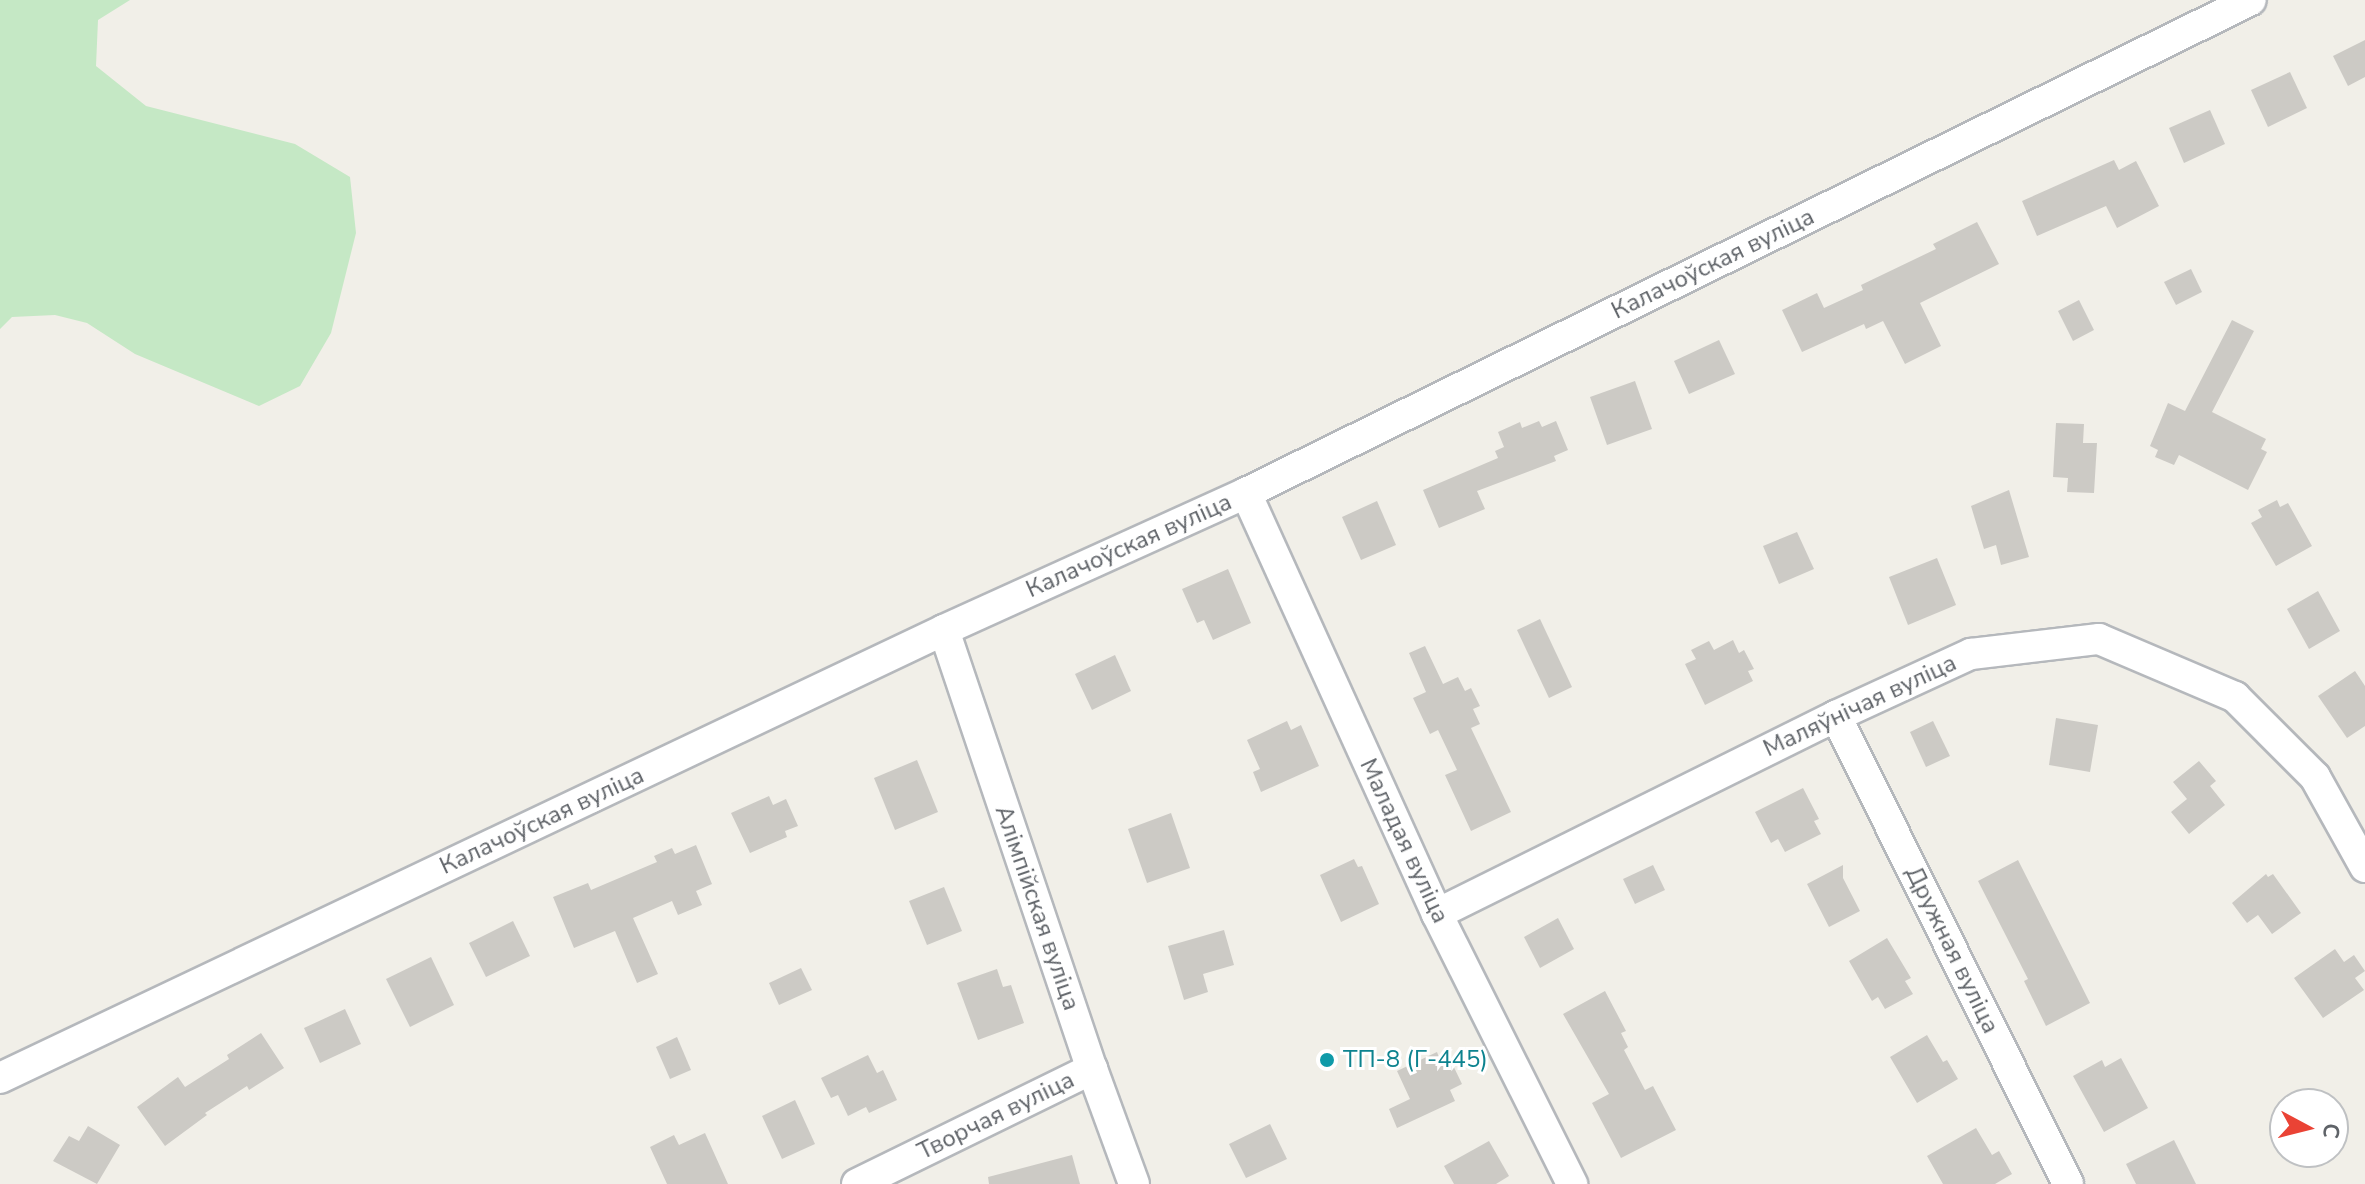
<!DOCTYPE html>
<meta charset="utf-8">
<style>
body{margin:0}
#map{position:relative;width:2365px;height:1184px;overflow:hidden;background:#f1efe8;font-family:"Nunito Sans",sans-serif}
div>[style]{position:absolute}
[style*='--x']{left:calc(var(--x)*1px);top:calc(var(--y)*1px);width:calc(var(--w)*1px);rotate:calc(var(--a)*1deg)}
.green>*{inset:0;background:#c5e8c5}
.building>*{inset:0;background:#cccac5}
.roads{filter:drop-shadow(2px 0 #b5b8bc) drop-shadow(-2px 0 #b5b8bc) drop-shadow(0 2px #b5b8bc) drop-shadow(0 -2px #b5b8bc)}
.minor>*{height:30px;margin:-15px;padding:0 15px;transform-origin:15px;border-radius:15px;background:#fff}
.dots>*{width:22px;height:22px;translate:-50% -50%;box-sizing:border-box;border:4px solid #fff;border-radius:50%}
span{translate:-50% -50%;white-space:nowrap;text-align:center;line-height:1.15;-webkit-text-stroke:6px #fff;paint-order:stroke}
.street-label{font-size:24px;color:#5f6368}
.culture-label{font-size:24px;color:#0d838f}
.left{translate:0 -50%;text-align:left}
.north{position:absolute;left:2269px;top:1088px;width:80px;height:80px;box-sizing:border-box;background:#fff;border:2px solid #bfc1c3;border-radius:50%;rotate:97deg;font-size:22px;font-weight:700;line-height:32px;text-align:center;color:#5f6368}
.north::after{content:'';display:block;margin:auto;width:28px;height:36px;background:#ea4335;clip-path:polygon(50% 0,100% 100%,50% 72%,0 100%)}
</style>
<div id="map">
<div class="green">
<i style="clip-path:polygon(0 0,130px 0,98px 20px,96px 66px,146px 106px,295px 144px,350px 177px,356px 233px,331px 333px,300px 386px,259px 406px,135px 354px,87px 323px,55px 315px,12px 317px,0 329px)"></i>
</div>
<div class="building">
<i style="clip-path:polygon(2365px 40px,2365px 77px,2348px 86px,2333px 56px)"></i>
<i style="clip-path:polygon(2290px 72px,2307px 108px,2268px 127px,2251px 90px)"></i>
<i style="clip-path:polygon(2210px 110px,2225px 144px,2184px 163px,2169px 128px)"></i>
<i style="clip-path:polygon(2114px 160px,2119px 170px,2136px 161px,2159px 206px,2117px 228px,2106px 206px,2037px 236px,2022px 201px)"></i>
<i style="clip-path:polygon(1977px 222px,1999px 264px,1920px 303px,1941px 346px,1905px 364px,1883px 321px,1866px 329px,1864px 324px,1802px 352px,1782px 310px,1817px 293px,1824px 308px,1863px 290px,1861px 285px,1936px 249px,1933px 244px)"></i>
<i style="clip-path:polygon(2191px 269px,2202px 292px,2176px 305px,2164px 282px)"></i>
<i style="clip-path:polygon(2079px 300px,2094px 330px,2073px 341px,2058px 311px)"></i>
<i style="clip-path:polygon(2232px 320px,2254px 331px,2212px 412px,2266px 439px,2261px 449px,2267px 452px,2248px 490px,2179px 455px,2174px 465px,2155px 457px,2158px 450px,2150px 446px,2168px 403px,2185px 411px)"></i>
<i style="clip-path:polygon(1719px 340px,1735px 374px,1689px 394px,1674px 361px)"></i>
<i style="clip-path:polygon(1635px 381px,1652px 429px,1607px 445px,1590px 397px)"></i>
<i style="clip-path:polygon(1539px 421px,1542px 427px,1556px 421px,1568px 450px,1554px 456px,1556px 461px,1477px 491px,1485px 509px,1439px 528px,1423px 490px,1498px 458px,1495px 451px,1504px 447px,1498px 432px,1520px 422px,1522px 428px)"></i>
<i style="clip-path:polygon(2056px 423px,2084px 424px,2083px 443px,2097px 443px,2094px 493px,2067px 492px,2068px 478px,2053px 477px)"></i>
<i style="clip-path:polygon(2009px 490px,2029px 557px,2001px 565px,1996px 545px,1984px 549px,1971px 506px)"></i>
<i style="clip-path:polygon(2277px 500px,2280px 507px,2288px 503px,2312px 546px,2276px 566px,2251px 523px,2262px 517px,2258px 510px)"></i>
<i style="clip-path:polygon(1377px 501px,1396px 545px,1361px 560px,1342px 517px)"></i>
<i style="clip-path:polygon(1797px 532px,1814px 569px,1779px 584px,1763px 546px)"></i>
<i style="clip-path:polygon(1937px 558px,1956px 605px,1908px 625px,1889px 577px)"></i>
<i style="clip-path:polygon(1228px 569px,1251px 623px,1213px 640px,1204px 620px,1197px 623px,1182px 589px)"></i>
<i style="clip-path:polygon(2318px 591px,2340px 631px,2309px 649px,2287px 609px)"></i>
<i style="clip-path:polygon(1540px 619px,1572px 687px,1549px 698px,1517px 630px)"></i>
<i style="clip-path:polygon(1733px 640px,1739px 653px,1744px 650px,1754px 669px,1748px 671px,1753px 681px,1705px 705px,1685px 664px,1696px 659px,1691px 650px,1709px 641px,1714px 650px)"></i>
<i style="clip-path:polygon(1425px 646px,1443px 684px,1458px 677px,1465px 691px,1471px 688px,1480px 706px,1473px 709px,1480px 724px,1471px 728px,1511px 812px,1471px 831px,1445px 775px,1457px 770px,1438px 730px,1430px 734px,1413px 698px,1426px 692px,1409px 653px)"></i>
<i style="clip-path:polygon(1115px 655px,1131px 691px,1092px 710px,1075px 674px)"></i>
<i style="clip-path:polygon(2355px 671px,2365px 686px,2365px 726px,2347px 738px,2318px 696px)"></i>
<i style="clip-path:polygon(2056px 718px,2098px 725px,2090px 772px,2049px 765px)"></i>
<i style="clip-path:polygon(1287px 721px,1291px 730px,1301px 725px,1319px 766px,1261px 792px,1253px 772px,1260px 769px,1247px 740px)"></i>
<i style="clip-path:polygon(1933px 721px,1950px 756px,1926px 767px,1910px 732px)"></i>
<i style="clip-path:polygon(917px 760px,938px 812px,895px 830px,874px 778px)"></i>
<i style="clip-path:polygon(2199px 761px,2216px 781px,2210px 786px,2225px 805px,2189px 834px,2171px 812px,2187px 799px,2173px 782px)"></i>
<i style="clip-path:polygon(1803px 788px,1819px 819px,1814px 821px,1821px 834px,1785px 852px,1778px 839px,1771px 843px,1755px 812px)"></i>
<i style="clip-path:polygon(769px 796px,773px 805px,786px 799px,798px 826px,785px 831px,787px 837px,750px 853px,731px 813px)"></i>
<i style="clip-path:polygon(1171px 813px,1190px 868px,1147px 883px,1128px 829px)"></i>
<i style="clip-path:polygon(696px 845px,712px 884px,696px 891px,702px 905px,678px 915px,672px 901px,633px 918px,658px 974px,637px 983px,615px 931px,574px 948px,553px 897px,588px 883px,591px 890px,657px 862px,654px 856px,672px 848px,675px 854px)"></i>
<i style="clip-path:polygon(1354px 859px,1358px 867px,1362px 866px,1379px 904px,1341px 922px,1320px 875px)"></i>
<i style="clip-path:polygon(2018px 860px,2090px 1003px,2046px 1026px,2024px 981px,2028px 979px,1978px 881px)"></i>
<i style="clip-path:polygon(1653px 865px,1665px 890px,1635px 904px,1623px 879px)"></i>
<i style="clip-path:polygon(1843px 865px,1843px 878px,1860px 911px,1829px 927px,1807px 884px)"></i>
<i style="clip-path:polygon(2266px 874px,2268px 877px,2273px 874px,2301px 913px,2272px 934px,2258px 915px,2247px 923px,2232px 903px)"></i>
<i style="clip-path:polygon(944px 887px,962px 931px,927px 945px,909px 901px)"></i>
<i style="clip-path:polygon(1558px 918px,1574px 949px,1540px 968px,1524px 937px)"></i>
<i style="clip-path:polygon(513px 921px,530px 956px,486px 977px,469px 943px)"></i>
<i style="clip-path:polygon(1224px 930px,1234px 965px,1203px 974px,1208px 992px,1184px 1000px,1168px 946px)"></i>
<i style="clip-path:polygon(1887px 938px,1911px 978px,1905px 981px,1913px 994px,1885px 1009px,1878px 997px,1872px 1001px,1849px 961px)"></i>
<i style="clip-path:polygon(2335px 949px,2344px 962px,2354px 955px,2365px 971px,2355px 978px,2364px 990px,2323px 1018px,2294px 978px)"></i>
<i style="clip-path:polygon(431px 957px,454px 1005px,410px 1027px,386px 979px)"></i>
<i style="clip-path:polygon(801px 968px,812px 990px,779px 1005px,769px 983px)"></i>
<i style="clip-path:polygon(997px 969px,1003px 987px,1011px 985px,1024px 1023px,978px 1040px,957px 983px)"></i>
<i style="clip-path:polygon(1605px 991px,1626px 1031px,1621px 1033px,1628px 1047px,1624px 1050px,1645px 1090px,1653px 1086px,1676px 1130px,1621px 1158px,1592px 1103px,1609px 1094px,1563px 1014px)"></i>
<i style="clip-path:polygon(345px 1009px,361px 1044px,320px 1063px,304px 1028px)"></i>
<i style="clip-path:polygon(261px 1033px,284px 1068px,249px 1090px,247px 1086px,205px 1113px,207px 1115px,165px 1146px,137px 1107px,178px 1077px,185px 1087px,229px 1059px,227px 1055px)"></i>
<i style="clip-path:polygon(1927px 1035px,1943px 1062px,1947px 1060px,1958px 1079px,1917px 1103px,1890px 1057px)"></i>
<i style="clip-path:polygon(677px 1037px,691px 1070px,670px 1079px,656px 1047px)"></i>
<i style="clip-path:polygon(1437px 1052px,1441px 1063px,1450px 1059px,1462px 1084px,1450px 1090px,1455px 1101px,1397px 1128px,1389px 1109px,1410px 1099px,1397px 1071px)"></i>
<i style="clip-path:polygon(868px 1055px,877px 1073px,883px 1070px,897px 1100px,869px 1113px,866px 1107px,848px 1116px,838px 1095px,831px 1098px,821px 1078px)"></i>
<i style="clip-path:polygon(2121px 1058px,2148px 1108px,2104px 1132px,2073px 1076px,2102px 1060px,2105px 1067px)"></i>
<i style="clip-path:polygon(795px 1100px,815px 1144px,782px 1159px,762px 1116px)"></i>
<i style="clip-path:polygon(1270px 1124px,1287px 1159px,1246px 1178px,1229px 1144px)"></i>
<i style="clip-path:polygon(88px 1126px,120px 1145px,97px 1184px,53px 1161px,69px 1136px,79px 1141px)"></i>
<i style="clip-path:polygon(1976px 1128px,1992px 1155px,1999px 1151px,2012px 1174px,1995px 1184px,1943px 1184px,1927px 1156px)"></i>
<i style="clip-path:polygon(705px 1133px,728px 1184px,667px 1184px,650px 1147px,674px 1135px,679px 1145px)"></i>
<i style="clip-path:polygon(2174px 1140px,2196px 1184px,2136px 1184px,2126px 1164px)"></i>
<i style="clip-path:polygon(1489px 1141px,1509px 1176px,1496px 1184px,1454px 1184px,1444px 1166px)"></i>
<i style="clip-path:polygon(1072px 1155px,1080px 1184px,989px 1184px,988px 1177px)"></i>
</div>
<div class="roads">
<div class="minor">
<i style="--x:1246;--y:493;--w:462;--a:65.6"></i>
<i style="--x:1437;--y:914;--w:302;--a:63.4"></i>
<i style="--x:944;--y:630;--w:463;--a:71.4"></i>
<i style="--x:1092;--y:1069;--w:122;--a:69.9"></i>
<i style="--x:1836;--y:716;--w:522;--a:63.63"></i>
<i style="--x:1437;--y:914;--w:445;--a:-26.4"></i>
<i style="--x:1836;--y:716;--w:149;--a:-24.7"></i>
<i style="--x:1971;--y:654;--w:129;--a:-6.7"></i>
<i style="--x:2099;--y:639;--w:148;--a:23.1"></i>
<i style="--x:2235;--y:697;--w:113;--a:45"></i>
<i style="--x:2315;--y:777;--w:103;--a:60.9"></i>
<i style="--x:0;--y:1078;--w:1045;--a:-25.39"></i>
<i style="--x:944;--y:630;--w:332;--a:-24.4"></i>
<i style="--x:1246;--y:493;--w:1119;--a:-26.13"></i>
<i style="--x:857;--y:1184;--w:262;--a:-26.1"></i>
</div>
</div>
<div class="dots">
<i style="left:1327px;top:1060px;background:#0f9aa8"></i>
</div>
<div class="street-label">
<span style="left:1713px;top:264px;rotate:-26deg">Калачоўская вуліца</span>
<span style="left:1129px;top:546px;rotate:-24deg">Калачоўская вуліца</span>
<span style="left:1860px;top:706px;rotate:-25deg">Маляўнічая вуліца</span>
<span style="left:542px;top:821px;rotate:-25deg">Калачоўская вуліца</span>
<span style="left:1404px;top:841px;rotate:65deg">Маладая вуліца</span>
<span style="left:1037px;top:908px;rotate:71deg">Алімпійская вуліца</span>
<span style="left:1952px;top:950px;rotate:64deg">Дружная вуліца</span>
<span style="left:996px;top:1116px;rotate:-26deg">Творчая вуліца</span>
</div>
<div class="culture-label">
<span class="left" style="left:1343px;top:1060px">ТП-8 (Г-445)</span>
</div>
<div class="north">С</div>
</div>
